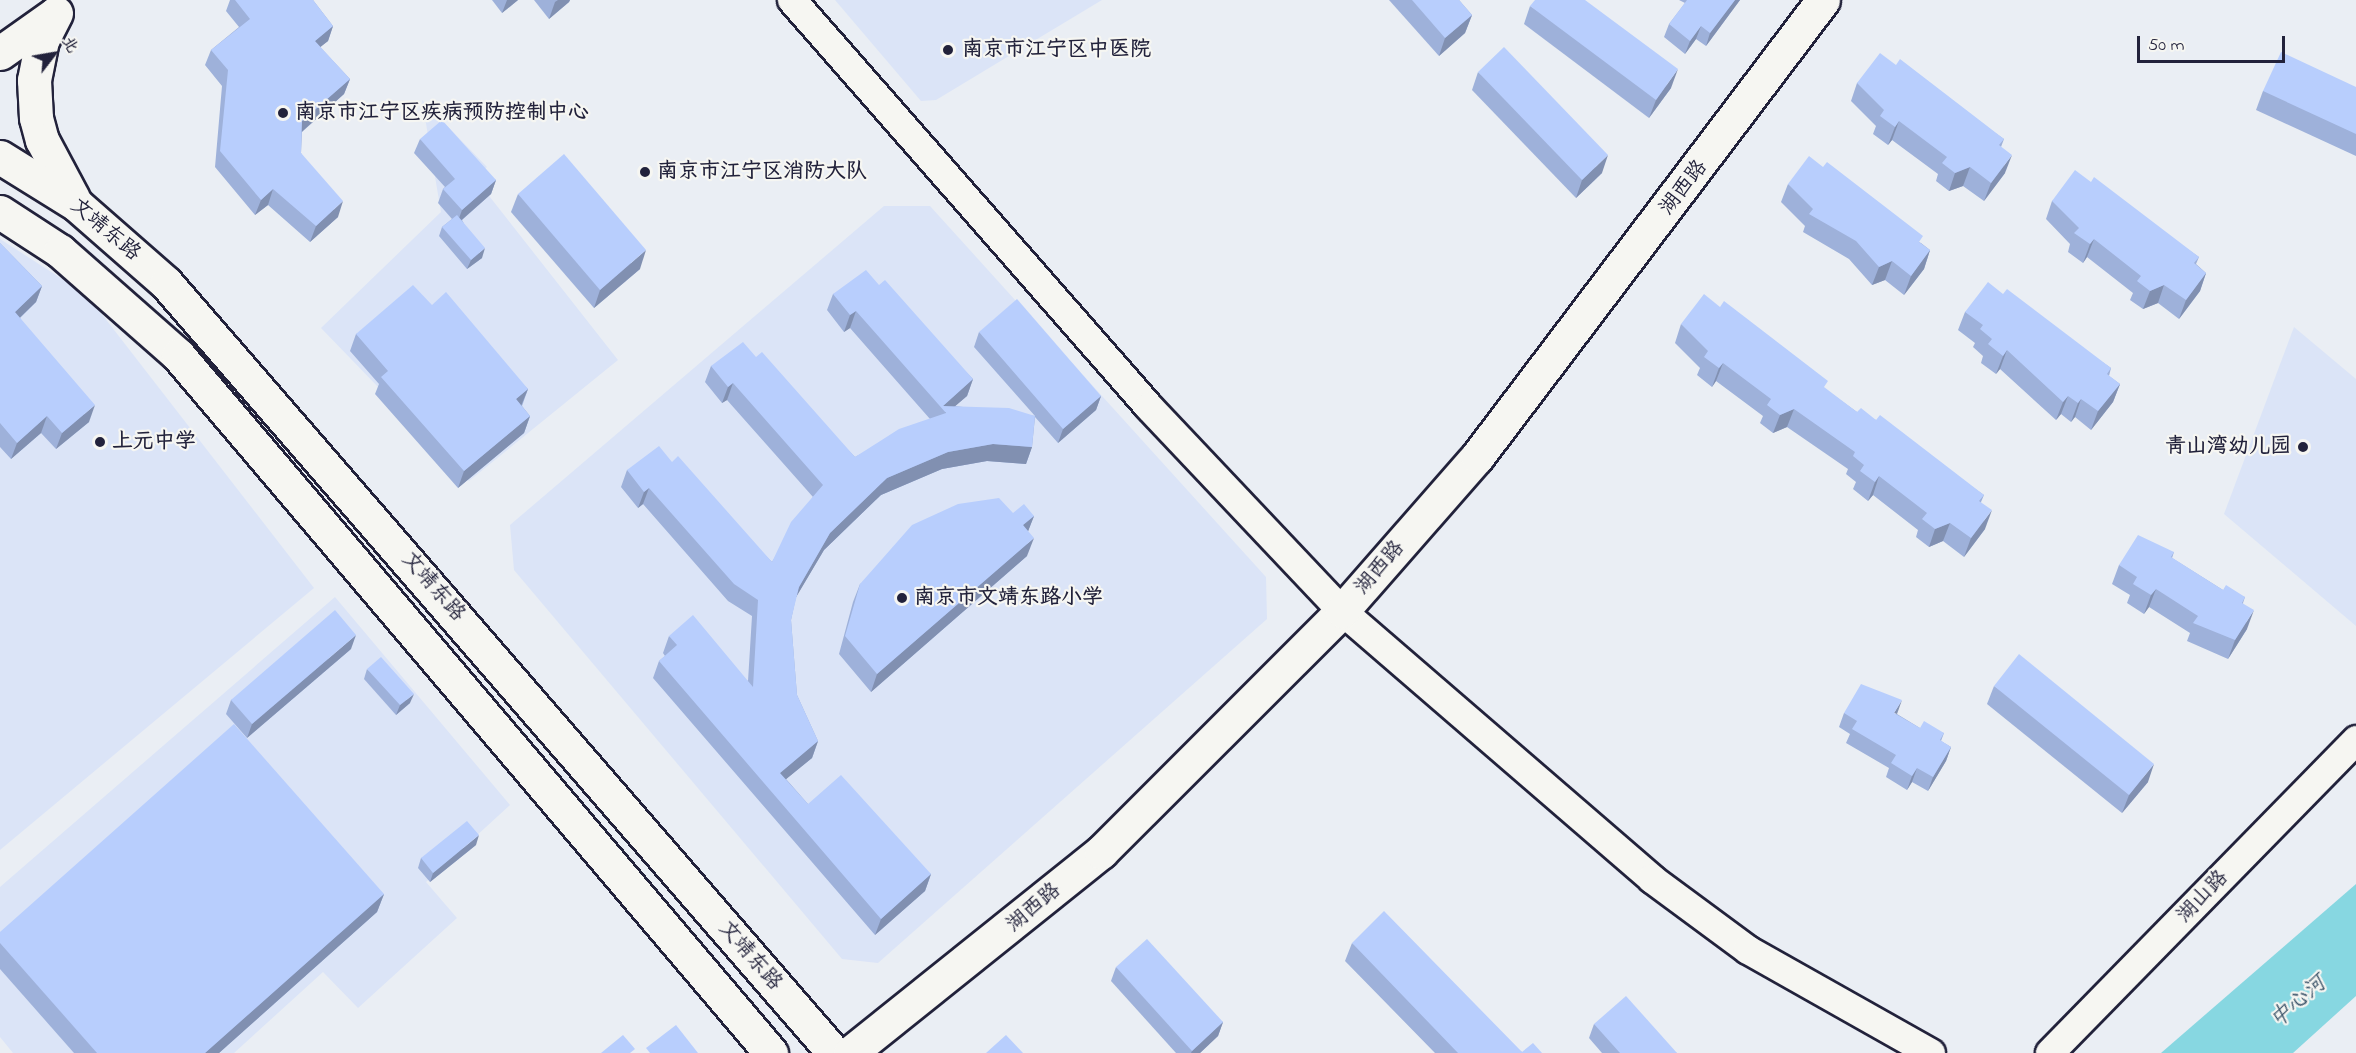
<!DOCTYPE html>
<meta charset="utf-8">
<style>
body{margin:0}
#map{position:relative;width:2356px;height:1053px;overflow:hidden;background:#eaeef4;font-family:"Indie Flower","LXGW WenKai TC",sans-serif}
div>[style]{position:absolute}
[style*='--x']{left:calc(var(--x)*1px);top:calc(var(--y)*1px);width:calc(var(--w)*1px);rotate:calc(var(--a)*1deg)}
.built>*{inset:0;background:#dbe4f7}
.water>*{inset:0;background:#87d7e1}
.roads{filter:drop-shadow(2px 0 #22223b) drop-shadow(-2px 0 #22223b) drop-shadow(0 2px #22223b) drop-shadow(0 -2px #22223b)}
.minor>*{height:28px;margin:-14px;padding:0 14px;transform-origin:14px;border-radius:14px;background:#f6f6f2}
.major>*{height:33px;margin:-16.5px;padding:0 16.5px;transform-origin:16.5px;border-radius:16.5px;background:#f6f6f2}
.wall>*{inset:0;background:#9eb1da}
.shaded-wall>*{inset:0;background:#8190b1}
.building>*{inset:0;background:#b8cefd}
.dots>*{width:16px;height:16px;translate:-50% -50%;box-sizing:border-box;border:3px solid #f6f6f2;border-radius:50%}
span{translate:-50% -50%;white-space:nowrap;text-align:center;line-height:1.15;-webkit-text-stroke:4.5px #f6f6f2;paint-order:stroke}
.poi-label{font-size:21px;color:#22223b;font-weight:700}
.left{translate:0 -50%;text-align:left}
.right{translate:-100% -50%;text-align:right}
.street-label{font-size:21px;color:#22223b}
.water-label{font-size:22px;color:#40586d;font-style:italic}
.north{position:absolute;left:24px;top:24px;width:60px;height:60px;-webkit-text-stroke:4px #f6f6f2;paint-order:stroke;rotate:59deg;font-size:16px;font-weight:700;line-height:24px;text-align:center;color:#22223b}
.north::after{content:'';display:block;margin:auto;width:21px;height:27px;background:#22223b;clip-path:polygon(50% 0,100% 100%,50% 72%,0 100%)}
.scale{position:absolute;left:2137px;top:36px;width:148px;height:27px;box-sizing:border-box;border:3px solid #22223b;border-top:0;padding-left:8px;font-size:18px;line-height:21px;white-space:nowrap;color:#22223b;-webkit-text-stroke:4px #f6f6f2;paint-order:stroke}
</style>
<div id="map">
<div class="built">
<i style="clip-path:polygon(835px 0,1102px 0,936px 100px,921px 101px)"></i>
<i style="clip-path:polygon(422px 100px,487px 167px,475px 178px,618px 360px,469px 481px,321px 328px,441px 212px)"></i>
<i style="clip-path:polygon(884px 206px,930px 206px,1266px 577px,1267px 619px,878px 963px,842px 959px,514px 570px,510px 525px)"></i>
<i style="clip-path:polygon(0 239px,87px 295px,314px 588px,0 850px)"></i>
<i style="clip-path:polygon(2294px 327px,2356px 379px,2356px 626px,2224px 514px)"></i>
<i style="clip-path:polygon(335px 597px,510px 805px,426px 882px,457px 918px,358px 1008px,323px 972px,234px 1053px,13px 1053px,0 1037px,0 887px)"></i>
</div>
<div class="water">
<i style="clip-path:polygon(2356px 884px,2356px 996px,2293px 1053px,2161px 1053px)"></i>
</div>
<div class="roads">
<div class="minor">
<i style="--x:792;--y:0;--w:541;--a:48.74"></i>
<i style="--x:1149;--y:407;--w:281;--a:46.6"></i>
<i style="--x:1342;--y:611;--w:410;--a:40.8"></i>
<i style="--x:1652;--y:879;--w:119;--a:36.5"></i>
<i style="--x:1748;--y:950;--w:210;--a:29.4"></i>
<i style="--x:2050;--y:1053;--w:438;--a:-45.6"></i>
</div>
<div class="major">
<i style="--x:56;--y:13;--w:30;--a:117"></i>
<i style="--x:42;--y:40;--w:41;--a:101.3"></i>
<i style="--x:34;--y:80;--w:38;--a:87"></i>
<i style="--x:36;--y:118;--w:23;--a:75"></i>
<i style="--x:42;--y:140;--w:66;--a:61.9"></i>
<i style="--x:0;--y:53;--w:67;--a:-35.3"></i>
<i style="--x:0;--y:157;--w:91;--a:31.9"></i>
<i style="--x:77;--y:205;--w:118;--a:41.2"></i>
<i style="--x:166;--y:283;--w:1019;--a:49.06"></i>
<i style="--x:0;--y:212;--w:72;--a:33"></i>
<i style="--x:60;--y:251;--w:157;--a:41.4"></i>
<i style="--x:178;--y:355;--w:916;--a:49.65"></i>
<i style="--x:850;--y:1053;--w:322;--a:-38.7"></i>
<i style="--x:1101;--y:852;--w:341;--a:-45"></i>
<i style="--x:1342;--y:611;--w:205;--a:-48.8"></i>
<i style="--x:1477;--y:457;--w:573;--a:-52.87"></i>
</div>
</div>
<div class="wall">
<i style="clip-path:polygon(230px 0,313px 0,333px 26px,328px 41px,320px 47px,350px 79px,344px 94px,302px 132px,301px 153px,338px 217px,310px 242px,268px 205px,255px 215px,215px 167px,222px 86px,205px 65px,211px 50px,239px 27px,226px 11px)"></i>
<i style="clip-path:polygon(492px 0,518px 0,502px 13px)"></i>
<i style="clip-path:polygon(534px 0,570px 0,569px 2px,549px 19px)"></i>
<i style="clip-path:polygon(1389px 0,1459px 0,1472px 15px,1465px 33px,1439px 56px)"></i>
<i style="clip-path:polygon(1679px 0,1740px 0,1706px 46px,1696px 39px,1685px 54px,1664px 37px,1669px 24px,1685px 3px)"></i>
<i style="clip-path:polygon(1530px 6px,1671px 88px,1649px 118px,1524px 24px)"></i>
<i style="clip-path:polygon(1896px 65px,2004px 139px,2001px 147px,2005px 173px,1984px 201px,1963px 186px,1949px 191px,1936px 181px,1938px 174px,1892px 140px,1888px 145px,1873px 134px,1876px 126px,1851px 101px,1857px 83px)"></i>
<i style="clip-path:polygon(1478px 72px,1602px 173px,1576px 198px,1472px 90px)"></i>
<i style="clip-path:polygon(2356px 87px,2356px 156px,2256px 110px,2263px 91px)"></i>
<i style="clip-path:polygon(420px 139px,496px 180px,491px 194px,462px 220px,482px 258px,467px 269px,439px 236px,442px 227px,452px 219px,438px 203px,443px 189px,445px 187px,414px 153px)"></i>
<i style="clip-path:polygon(2091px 182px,2199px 257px,2196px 264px,2206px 273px,2200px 291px,2179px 319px,2158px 303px,2143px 309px,2130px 300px,2133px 293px,2087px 257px,2083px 263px,2068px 252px,2070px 244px,2046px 219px,2052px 201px)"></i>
<i style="clip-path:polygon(1788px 184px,1921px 243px,1930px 250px,1924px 269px,1904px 295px,1885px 280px,1872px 285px,1849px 259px,1803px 232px,1805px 226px,1781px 202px)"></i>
<i style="clip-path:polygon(518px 194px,640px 269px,594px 308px,511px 212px)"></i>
<i style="clip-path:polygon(0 243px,42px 286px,36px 302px,20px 318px,89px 422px,56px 449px,41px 433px,11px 459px,0 447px)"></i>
<i style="clip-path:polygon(879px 285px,973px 379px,967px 396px,955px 406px,1035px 416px,974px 347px,979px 332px,1101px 396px,1096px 410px,1058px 443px,1035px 417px,1032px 447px,1026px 464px,987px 461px,942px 469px,881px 495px,824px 550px,796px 597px,791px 620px,797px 695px,818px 741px,812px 758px,786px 779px,808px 804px,931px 874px,925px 891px,875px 935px,653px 678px,659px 661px,665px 656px,663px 653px,669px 636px,748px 681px,752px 616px,728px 601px,643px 504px,638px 508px,621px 487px,627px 470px,672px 462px,772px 562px,813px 497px,727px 400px,722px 403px,705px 382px,711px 366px,756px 357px,855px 457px,930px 419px,850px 328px,844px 332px,827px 310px,833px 294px)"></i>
<i style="clip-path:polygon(2003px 294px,2111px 368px,2109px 376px,2120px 384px,2113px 402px,2091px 430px,2075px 417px,2071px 422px,2061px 414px,2056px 420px,2000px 369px,1996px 374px,1981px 363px,1983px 356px,1973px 347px,1975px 343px,1958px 330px,1965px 312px)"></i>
<i style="clip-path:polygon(432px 305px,528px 389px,522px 406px,530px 416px,524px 433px,458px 488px,375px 394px,379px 384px,350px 351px,356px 334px)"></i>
<i style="clip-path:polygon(1681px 324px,1825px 389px,1857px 412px,1876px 420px,1984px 495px,1981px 502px,1985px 529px,1964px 557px,1943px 541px,1929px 547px,1916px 537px,1918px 530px,1873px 495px,1868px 501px,1853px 489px,1856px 482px,1846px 474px,1848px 469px,1787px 427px,1773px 433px,1760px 423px,1763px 416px,1716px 381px,1712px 387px,1697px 375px,1700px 368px,1675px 343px)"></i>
<i style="clip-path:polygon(1013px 513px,1034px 516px,1028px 531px,1027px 556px,871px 692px,839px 654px,853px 602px,860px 584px)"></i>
<i style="clip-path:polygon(2174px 552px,2172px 558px,2223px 590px,2245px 597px,2243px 603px,2247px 629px,2228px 659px,2187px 641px,2190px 633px,2149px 607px,2144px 614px,2127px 603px,2130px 595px,2112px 584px,2119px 565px)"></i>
<i style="clip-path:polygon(351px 649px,247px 738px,226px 714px,231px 700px)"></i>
<i style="clip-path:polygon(367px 669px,410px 703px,396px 715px,364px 679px)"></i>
<i style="clip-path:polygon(1994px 686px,2148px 782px,2122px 813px,1987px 704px)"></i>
<i style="clip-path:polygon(1844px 713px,1897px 714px,1920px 728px,1944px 733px,1941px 741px,1951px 747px,1946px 761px,1928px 791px,1912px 782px,1907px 790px,1886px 777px,1889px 768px,1846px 743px,1850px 734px,1839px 727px)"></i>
<i style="clip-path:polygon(476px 845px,430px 882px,418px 868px,421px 858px)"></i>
<i style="clip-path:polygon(384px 894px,377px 912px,219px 1053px,74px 1053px,0 969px,0 932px)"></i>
<i style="clip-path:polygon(1352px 943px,1522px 1052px,1542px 1053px,1435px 1053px,1345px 961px)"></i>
<i style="clip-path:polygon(1116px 967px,1223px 1022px,1218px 1036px,1200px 1053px,1176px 1053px,1111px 981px)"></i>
<i style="clip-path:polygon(1594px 1024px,1677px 1053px,1602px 1053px,1589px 1038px)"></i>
</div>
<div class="shaded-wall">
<i style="clip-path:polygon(507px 0,518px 0,502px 13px)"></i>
<i style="clip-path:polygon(558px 0,570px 0,569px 2px,549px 19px,555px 2px)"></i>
<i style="clip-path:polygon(1735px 0,1740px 0,1706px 46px,1710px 33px)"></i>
<i style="clip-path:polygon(1472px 15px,1465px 33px,1439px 56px,1445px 38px)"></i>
<i style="clip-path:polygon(333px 26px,328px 41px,309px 56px,315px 41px)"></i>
<i style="clip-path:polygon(1701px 26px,1696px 39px,1685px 54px,1690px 41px)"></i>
<i style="clip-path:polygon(1678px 69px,1671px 88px,1649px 118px,1656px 100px)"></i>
<i style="clip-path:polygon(350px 79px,344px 94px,297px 136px,302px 121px)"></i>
<i style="clip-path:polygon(1899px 121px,1892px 140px,1888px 145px,1895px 127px)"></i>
<i style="clip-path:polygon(1608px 155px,1602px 173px,1576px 198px,1582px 180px)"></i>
<i style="clip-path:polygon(2012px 155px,2005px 173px,1984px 201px,1991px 183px)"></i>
<i style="clip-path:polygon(1970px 167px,1963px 186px,1949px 191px,1955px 173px)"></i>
<i style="clip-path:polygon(496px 180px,491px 194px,457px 224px,462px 210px)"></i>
<i style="clip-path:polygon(273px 189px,268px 205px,255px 215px,261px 200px)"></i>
<i style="clip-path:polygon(343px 201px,338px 217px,310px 242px,316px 226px)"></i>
<i style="clip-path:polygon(2094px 239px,2087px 257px,2083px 263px,2090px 244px)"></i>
<i style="clip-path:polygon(485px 248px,482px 258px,467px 269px,471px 260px)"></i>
<i style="clip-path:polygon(646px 250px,640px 269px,594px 308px,600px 290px)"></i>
<i style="clip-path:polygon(1930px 250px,1924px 269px,1904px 295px,1911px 276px)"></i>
<i style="clip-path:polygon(1892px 261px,1885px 280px,1872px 285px,1879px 267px)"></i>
<i style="clip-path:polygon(2206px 273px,2200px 291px,2179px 319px,2186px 300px)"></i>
<i style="clip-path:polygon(2164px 285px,2158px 303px,2143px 309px,2150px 291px)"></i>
<i style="clip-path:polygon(42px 286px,36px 302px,9px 328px,15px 312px)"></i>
<i style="clip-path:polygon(856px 311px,850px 328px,844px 332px,850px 315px)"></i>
<i style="clip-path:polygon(2007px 350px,2000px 369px,1996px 374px,2003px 356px)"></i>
<i style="clip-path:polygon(1723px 363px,1716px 381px,1712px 387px,1719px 368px)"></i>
<i style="clip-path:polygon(973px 379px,967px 396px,946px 414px,943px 406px)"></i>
<i style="clip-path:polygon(733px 383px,727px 400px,722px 403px,728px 387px)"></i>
<i style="clip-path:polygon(2120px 384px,2113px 402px,2091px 430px,2098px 411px)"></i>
<i style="clip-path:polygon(528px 389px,521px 406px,516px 399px)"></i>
<i style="clip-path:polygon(1101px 396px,1096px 410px,1058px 443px,1063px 429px)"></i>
<i style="clip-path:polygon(2068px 396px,2061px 414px,2056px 420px,2063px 402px)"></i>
<i style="clip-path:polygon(2081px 399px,2075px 417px,2071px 422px,2078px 403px)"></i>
<i style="clip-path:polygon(95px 405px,89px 422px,56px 449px,62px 433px)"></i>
<i style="clip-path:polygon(1794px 409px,1787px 427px,1773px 433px,1780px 415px)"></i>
<i style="clip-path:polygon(47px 416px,41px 433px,11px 459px,17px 443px)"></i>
<i style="clip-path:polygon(530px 416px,524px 433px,458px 488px,464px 471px)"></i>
<i style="clip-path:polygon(993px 444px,1032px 447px,1026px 464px,987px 461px,942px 469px,881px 495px,824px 550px,792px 604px,799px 587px,830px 533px,887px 478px,948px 452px)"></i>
<i style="clip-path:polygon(1879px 476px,1873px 495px,1868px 501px,1875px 482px)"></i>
<i style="clip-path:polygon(649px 488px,643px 504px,638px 508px,644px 492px)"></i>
<i style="clip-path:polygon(1992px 510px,1985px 529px,1964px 557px,1971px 538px)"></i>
<i style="clip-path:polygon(1034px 516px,1027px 534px,1023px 525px)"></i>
<i style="clip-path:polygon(1950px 523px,1943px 541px,1929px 547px,1935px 529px)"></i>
<i style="clip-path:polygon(1034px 538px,1027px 556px,871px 692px,877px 674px)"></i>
<i style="clip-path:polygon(2156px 589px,2149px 607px,2144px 614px,2151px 595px)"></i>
<i style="clip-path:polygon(2254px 610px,2247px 629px,2228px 659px,2235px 640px)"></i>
<i style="clip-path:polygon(356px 635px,351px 649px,247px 738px,252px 724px)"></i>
<i style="clip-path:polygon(414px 694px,410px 703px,396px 715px,400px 705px)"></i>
<i style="clip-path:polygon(1902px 700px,1897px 714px,1894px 713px)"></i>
<i style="clip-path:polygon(818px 741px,812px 758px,774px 789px,780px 773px)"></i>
<i style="clip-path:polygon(1951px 747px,1946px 761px,1928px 791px,1933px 777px)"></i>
<i style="clip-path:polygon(2154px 764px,2148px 782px,2122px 813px,2129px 795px)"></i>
<i style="clip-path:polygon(1917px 768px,1912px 782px,1907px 790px,1912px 776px)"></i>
<i style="clip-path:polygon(479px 835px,476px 845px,430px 882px,433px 873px)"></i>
<i style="clip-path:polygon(931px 874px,925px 891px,875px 935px,881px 919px)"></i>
<i style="clip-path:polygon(384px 894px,377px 912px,219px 1053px,205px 1053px)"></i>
<i style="clip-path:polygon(1223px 1022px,1218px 1036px,1200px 1053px,1191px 1053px,1192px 1051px)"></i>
</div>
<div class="building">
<i style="clip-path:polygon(235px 0,313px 0,333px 26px,315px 41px,350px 79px,302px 121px,301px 153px,343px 201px,316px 226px,273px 189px,261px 200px,220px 151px,228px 70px,211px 50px,250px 19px)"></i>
<i style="clip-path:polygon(1412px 0,1459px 0,1472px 15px,1445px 38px)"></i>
<i style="clip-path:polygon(1535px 0,1585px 0,1678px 69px,1656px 100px,1530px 6px)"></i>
<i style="clip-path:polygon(1687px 0,1735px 0,1710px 33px,1701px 26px,1690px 41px,1669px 24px)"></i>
<i style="clip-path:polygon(1504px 47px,1608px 155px,1582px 180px,1478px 72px)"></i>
<i style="clip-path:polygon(2281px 52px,2356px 87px,2356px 134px,2263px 91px)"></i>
<i style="clip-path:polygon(1880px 53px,1896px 65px,1900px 59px,2004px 139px,1999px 145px,2012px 155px,1991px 183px,1970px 167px,1955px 173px,1942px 163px,1947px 157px,1899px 121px,1895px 127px,1880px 116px,1884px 110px,1857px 83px)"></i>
<i style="clip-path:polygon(442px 120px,496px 180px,462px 210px,443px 189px,455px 179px,420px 139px)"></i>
<i style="clip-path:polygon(564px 154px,646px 250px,600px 290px,518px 194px)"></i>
<i style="clip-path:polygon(1809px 156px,1823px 167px,1827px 162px,1923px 236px,1919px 242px,1930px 250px,1911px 276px,1892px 261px,1879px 267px,1856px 241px,1809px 214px,1813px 209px,1788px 184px)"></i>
<i style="clip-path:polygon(2075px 170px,2091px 182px,2094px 177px,2199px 257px,2194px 263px,2206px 273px,2186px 300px,2164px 285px,2150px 291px,2137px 281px,2141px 276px,2094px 239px,2090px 244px,2074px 233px,2079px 228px,2052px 201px)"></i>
<i style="clip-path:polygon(457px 215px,485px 248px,471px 260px,442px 227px)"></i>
<i style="clip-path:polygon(0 243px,42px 286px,15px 312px,95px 405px,62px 433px,47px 416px,17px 443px,0 423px)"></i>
<i style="clip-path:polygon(866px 270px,879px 285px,885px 280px,973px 379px,943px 406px,1009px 408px,1035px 416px,1032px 447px,993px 444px,948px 452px,887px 478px,830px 533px,799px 587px,791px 620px,797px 695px,818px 741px,780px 773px,808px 804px,841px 775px,931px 874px,881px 919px,659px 661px,677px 645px,669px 636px,693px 615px,753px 687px,758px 600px,734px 584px,649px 488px,644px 492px,627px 470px,659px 446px,672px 462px,678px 456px,772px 562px,791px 522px,823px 485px,733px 383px,728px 387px,711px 366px,743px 342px,756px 357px,762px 352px,855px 457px,899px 429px,946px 413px,856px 311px,850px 315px,833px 294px)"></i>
<i style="clip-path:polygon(1988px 282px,2003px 294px,2007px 289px,2111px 368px,2107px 374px,2120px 384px,2098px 411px,2081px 399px,2078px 403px,2068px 396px,2063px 402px,2007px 350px,2003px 356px,1988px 344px,1992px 339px,1980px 329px,1983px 325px,1965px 312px)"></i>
<i style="clip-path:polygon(413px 285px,432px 305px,446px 292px,528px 389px,516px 399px,530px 416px,464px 471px,381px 377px,388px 371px,356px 334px)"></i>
<i style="clip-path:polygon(1704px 294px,1720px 307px,1724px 301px,1828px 381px,1824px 387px,1857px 412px,1861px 408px,1876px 420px,1880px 415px,1984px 495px,1979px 501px,1992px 510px,1971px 538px,1950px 523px,1935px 529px,1922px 519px,1927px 513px,1879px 476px,1875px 482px,1860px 471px,1864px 465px,1853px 456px,1855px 452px,1794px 409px,1780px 415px,1767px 405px,1771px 399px,1723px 363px,1719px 368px,1704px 357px,1708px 351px,1681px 324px)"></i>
<i style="clip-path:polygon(1017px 299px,1101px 396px,1063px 429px,979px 332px)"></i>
<i style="clip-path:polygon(999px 498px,1013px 513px,1024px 504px,1034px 516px,1023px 525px,1034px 538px,877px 674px,845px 636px,860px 584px,912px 525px,958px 504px)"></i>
<i style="clip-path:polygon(2138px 535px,2174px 552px,2171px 557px,2223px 590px,2226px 585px,2245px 597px,2242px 603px,2254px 610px,2235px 640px,2193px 623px,2198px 616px,2156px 589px,2151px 595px,2133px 584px,2137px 577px,2119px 565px)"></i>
<i style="clip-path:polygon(335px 610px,356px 635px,252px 724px,231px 700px)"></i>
<i style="clip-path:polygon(2019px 654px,2154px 764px,2129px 795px,1994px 686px)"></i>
<i style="clip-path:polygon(381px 657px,414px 694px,400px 705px,367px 669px)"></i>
<i style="clip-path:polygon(1861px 684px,1902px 700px,1894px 713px,1920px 728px,1924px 721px,1944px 733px,1940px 740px,1951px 747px,1933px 777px,1917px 768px,1912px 776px,1891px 763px,1896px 755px,1852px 729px,1857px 721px,1844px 713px)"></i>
<i style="clip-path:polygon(234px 724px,384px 894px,205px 1053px,97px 1053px,0 943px,0 932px)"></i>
<i style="clip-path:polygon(467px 821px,479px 835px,433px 873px,421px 858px)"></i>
<i style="clip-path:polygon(1384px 911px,1522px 1052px,1533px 1043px,1542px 1053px,1458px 1053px,1352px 943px)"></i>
<i style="clip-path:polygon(1147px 939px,1223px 1022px,1192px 1051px,1116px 967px)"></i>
<i style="clip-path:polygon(1626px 996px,1677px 1053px,1620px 1053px,1594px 1024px)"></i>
<i style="clip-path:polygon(676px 1025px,698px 1053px,650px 1053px,646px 1048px)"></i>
<i style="clip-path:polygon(623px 1035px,635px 1049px,630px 1053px,601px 1053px)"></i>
<i style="clip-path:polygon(1006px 1035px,1023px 1053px,986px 1053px)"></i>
</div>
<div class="dots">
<i style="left:948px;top:50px;background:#22223b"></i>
<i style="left:283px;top:113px;background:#22223b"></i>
<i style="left:645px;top:172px;background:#22223b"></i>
<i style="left:100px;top:442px;background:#22223b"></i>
<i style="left:2303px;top:447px;background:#22223b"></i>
<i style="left:902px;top:598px;background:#22223b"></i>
</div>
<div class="poi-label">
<span class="left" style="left:962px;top:50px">南京市江宁区中医院</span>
<span class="left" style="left:295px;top:113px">南京市江宁区疾病预防控制中心</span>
<span class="left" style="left:657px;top:172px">南京市江宁区消防大队</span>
<span class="left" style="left:112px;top:442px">上元中学</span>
<span class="right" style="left:2291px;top:447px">青山湾幼儿园</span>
<span class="left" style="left:914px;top:598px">南京市文靖东路小学</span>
</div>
<div class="street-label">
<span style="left:1684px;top:188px;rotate:-52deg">湖西路</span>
<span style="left:105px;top:230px;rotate:40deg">文靖东路</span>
<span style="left:1380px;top:568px;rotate:-49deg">湖西路</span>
<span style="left:433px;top:587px;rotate:49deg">文靖东路</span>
<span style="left:2203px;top:897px;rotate:-46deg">湖山路</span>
<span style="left:1034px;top:908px;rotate:-40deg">湖西路</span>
<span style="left:750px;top:956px;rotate:49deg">文靖东路</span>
</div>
<div class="water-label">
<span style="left:2299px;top:1003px;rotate:-41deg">中心河</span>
</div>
<div class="north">北</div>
<div class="scale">50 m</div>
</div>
